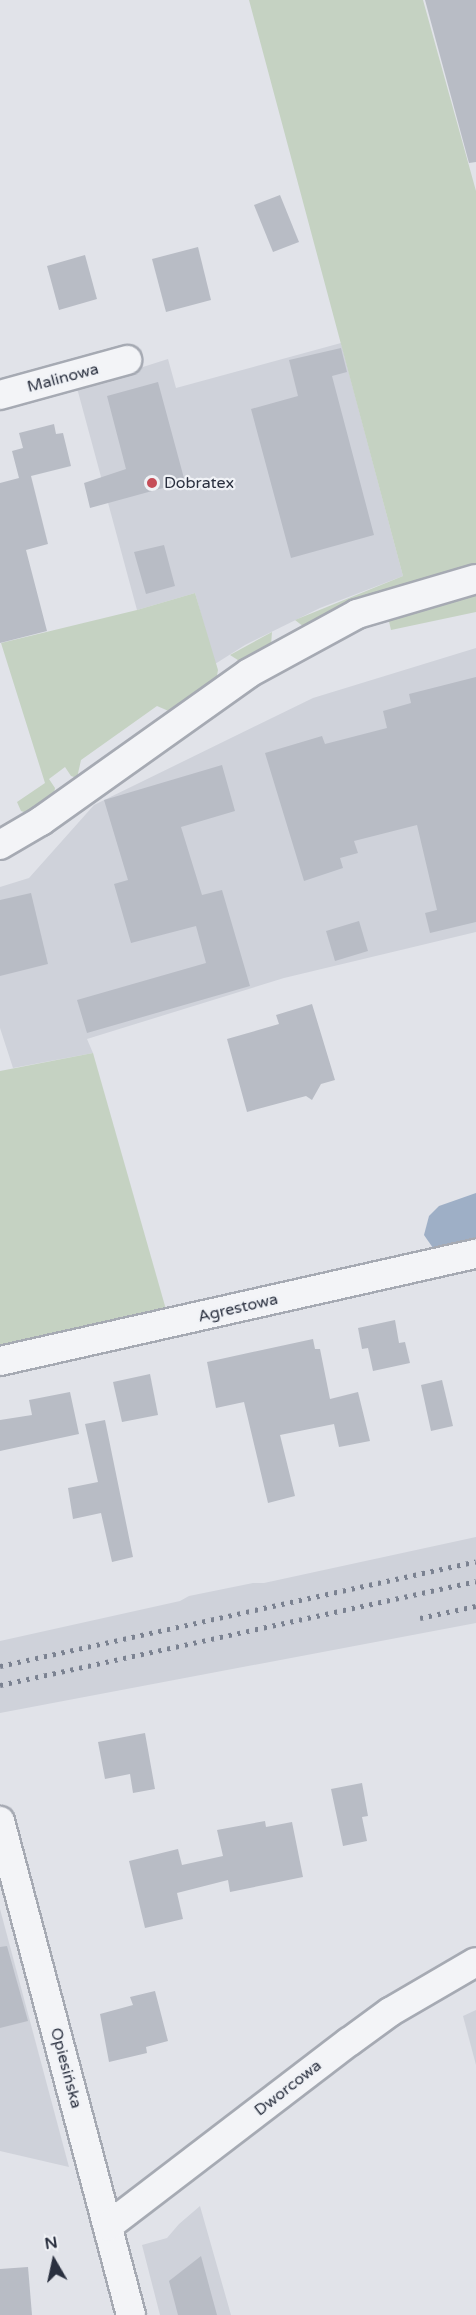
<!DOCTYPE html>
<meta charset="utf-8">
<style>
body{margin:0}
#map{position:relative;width:476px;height:2315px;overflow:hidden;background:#e1e3e9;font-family:"Varela Round",sans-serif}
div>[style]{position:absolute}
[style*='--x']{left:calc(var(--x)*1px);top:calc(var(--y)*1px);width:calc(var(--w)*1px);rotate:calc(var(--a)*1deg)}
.built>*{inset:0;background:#cfd2da}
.green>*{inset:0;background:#c5d2c2}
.water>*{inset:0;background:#9eafc6}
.building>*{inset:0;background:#b8bcc5}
.roads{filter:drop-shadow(2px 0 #a6aab3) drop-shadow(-2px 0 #a6aab3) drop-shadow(0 2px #a6aab3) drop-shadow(0 -2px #a6aab3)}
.street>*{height:28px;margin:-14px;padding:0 14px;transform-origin:14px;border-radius:14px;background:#f3f4f7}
.rail>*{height:4.5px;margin-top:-2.25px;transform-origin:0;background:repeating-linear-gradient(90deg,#7b8291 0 3px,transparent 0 9px)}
.dots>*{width:16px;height:16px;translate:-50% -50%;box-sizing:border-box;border:3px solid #f0f2f6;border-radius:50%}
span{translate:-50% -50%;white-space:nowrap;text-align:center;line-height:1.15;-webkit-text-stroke:4.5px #f0f2f6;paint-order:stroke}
.street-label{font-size:16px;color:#2a303f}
.poi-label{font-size:16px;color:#2a303f}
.left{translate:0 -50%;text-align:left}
.north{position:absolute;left:24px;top:2231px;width:60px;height:60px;-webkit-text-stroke:4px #f0f2f6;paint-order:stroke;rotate:351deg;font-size:16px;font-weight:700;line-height:24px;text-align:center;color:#2a303f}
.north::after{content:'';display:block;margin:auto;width:21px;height:27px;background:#2a303f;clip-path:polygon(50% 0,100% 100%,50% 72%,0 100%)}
</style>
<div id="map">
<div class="built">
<i style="clip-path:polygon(341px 343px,403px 576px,320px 608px,245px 645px,215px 664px,195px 593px,137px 610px,77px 388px,168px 359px,176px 388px)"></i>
<i style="clip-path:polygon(476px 648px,476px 932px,284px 978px,87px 1039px,93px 1053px,13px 1068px,0 1028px,0 887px,29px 878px,94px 805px,313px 698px)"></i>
<i style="clip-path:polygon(476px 1537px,476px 1623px,0 1713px,0 1641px,180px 1601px,189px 1596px,253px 1583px,264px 1583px)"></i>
<i style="clip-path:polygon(0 1909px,69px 2167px,0 2151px)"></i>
<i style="clip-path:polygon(476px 2010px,476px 2065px,463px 2016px)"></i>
<i style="clip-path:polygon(200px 2206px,231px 2315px,160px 2315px,142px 2245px,167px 2238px,179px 2224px)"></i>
</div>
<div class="green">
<i style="clip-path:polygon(249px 0,423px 0,476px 191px,476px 567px,373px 594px,304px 627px,295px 620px,403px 576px)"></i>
<i style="clip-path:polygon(476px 589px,476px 612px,391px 630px,388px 617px)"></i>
<i style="clip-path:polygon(195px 593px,218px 670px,216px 681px,171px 712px,157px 706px,81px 760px,77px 778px,71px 776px,65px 767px,49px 779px,55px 788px,54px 794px,27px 813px,21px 811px,17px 802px,45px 783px,1px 643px,137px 610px)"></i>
<i style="clip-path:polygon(272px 632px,271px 645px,241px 662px,230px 655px)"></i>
<i style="clip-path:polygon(93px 1053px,167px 1313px,0 1348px,0 1071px)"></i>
</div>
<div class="water">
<i style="clip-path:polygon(476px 1193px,476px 1245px,439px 1251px,433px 1248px,424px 1235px,429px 1216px,439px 1206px)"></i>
</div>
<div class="building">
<i style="clip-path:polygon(425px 0,476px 0,476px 162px,469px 163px)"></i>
<i style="clip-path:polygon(280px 195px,299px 242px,273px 252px,254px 205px)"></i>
<i style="clip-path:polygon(198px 247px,211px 300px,166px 312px,152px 259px)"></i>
<i style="clip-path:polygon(85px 255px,97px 299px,59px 310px,47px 266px)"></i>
<i style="clip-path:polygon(341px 348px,347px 372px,332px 376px,374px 535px,291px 558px,251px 409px,298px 396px,289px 360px)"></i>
<i style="clip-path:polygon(158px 382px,185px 482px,90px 508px,84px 483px,126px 469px,107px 396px)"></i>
<i style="clip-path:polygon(54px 424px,56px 434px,63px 433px,71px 466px,31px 476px,48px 544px,26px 550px,47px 631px,0 643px,0 483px,19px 478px,12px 451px,23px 448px,19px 433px)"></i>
<i style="clip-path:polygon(164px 545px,175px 586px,146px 594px,134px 552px)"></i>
<i style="clip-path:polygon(476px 677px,476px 922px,430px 933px,425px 913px,437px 910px,417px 825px,354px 841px,358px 853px,340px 858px,343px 868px,304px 881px,265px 753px,322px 736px,325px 744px,387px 728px,383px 711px,411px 703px,409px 694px)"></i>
<i style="clip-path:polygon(222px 765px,235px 811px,181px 827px,202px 895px,222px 890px,250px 986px,87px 1033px,77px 1000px,206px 963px,196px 926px,131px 943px,114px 884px,128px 880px,104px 800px)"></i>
<i style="clip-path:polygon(31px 893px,48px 964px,0 976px,0 900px)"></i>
<i style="clip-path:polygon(359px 921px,368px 951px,335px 961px,326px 931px)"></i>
<i style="clip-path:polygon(312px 1004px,335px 1080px,321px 1084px,312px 1100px,306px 1096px,247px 1112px,227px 1039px,279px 1024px,276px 1015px)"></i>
<i style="clip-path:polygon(395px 1320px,399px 1343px,405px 1342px,410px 1363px,373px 1371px,368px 1348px,362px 1349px,358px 1328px)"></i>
<i style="clip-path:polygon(313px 1339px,315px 1349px,320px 1349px,330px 1399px,358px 1392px,370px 1441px,339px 1447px,334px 1424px,280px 1435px,295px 1496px,268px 1503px,244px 1402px,216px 1408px,207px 1362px)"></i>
<i style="clip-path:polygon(150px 1374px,158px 1415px,122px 1422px,113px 1382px)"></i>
<i style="clip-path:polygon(442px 1380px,453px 1426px,431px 1431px,421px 1385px)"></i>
<i style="clip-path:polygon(70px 1392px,79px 1434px,0 1451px,0 1420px,32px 1415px,29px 1400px)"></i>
<i style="clip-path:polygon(105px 1420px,133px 1557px,112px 1562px,101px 1513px,73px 1519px,68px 1488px,98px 1482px,85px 1424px)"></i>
<i style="clip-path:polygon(145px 1733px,155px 1789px,133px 1793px,130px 1774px,105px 1779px,98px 1742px)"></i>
<i style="clip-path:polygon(362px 1783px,368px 1816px,362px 1817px,367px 1841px,343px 1846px,331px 1789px)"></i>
<i style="clip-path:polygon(265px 1821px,266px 1827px,292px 1822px,303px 1877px,230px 1892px,228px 1880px,177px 1893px,183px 1919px,145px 1928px,129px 1861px,178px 1849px,182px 1865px,223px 1856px,217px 1830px)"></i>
<i style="clip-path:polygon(7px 1946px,28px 2021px,0 2028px,0 1947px)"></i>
<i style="clip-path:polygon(155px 1991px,168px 2041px,146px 2047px,147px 2053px,109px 2062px,100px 2014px,133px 2005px,130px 1997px)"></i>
<i style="clip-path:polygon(201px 2256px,217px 2315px,178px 2315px,169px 2281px)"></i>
<i style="clip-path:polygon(28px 2267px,32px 2315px,0 2315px,0 2269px)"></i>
</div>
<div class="roads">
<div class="street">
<i style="--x:0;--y:395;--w:132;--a:-15.4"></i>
<i style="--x:0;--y:845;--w:48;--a:-30.3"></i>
<i style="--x:41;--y:821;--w:255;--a:-35.4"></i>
<i style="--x:249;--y:673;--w:123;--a:-28.6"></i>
<i style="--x:357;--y:614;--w:124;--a:-16.4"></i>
<i style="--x:0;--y:1361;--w:488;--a:-12.7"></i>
<i style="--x:0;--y:1821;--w:511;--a:75.15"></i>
<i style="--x:108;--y:2226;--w:303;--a:-37.4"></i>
<i style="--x:349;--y:2042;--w:51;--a:-36.2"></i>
<i style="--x:390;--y:2012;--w:99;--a:-30.2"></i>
</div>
</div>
<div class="rail">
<i style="--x:420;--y:1618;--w:57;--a:-12.1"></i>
<i style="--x:0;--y:1666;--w:487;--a:-12.4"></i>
<i style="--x:0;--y:1685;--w:487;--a:-12.3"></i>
</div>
<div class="dots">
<i style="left:152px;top:483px;background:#c64d58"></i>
</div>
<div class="street-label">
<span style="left:63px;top:378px;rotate:-15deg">Malinowa</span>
<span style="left:238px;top:1308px;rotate:-13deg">Agrestowa</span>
<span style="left:66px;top:2068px;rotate:75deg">Opiesińska</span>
<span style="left:288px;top:2088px;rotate:-38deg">Dworcowa</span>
</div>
<div class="poi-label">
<span class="left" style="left:164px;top:483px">Dobratex</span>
</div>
<div class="north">N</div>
</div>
